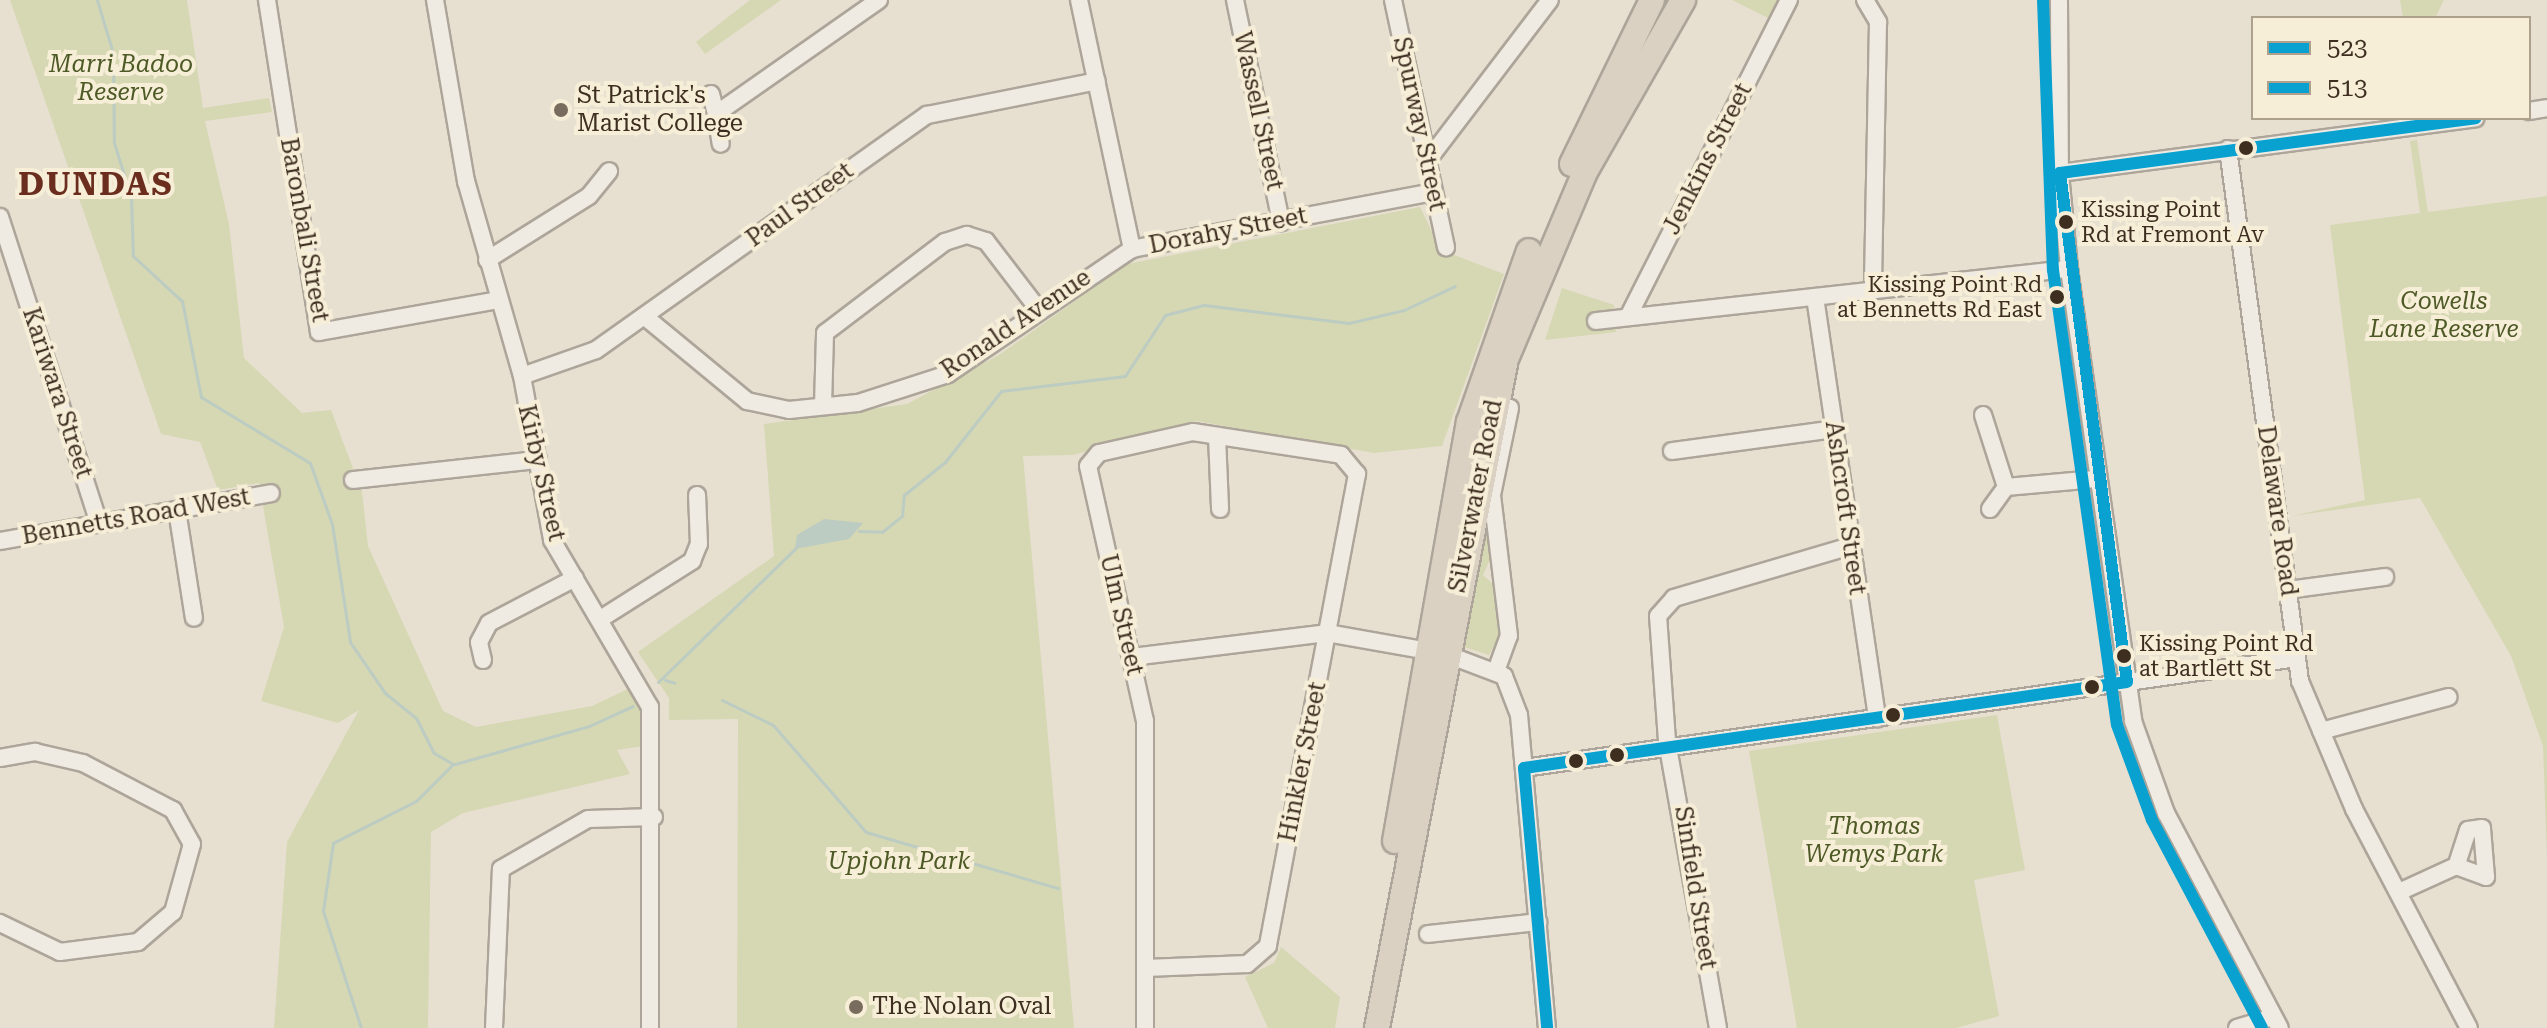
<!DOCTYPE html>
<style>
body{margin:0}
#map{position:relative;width:2547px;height:1028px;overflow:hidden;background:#e7e0d1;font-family:"Roboto Serif",serif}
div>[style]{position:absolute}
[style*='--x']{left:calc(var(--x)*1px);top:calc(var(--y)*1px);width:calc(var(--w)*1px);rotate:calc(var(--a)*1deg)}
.green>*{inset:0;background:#d6d7b3}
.water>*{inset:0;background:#bcccc2}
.stream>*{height:3px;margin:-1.5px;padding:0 1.5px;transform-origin:1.5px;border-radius:1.5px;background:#bcccc2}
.roads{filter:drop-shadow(2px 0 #ada599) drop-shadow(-2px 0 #ada599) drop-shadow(0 2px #ada599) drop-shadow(0 -2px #ada599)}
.minor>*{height:16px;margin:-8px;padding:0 8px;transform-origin:8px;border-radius:8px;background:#efebe3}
.highway>*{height:24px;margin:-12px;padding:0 12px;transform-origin:12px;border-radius:12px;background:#dad1c2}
.bus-1>*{height:12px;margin:-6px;padding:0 6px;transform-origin:6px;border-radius:6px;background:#09a1d0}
.bus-2>*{height:12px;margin:-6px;padding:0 6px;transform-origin:6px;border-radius:6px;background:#09a1d0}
.dots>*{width:22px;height:22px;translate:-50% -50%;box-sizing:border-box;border:4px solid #f7eed8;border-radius:50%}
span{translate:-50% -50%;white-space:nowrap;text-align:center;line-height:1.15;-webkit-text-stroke:8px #f7eed8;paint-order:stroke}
.bus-label{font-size:22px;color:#3d2e20}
.left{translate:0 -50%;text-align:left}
.right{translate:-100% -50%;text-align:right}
.park-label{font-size:24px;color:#4d5a26;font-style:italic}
.poi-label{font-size:24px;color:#3d2e20}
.street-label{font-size:24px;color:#3d2e20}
.district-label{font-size:32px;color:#6b2e1e;font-weight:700;letter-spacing:2px}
.legend{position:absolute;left:2251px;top:16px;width:280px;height:104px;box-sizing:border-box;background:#f7eed8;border:2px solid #ada18e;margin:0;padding:10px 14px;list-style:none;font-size:24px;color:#3d2e20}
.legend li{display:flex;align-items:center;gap:16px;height:40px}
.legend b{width:40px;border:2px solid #ada18e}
</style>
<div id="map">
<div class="green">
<i style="clip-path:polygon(10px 0,187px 0,203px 108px,269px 98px,272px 112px,205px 121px,229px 224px,244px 358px,302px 413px,331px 410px,362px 492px,368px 546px,443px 711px,476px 727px,592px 706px,632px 687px,645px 708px,644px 746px,617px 750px,630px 774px,463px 813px,431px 832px,428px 1028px,274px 1028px,287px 842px,359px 710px,338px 723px,261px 701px,284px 627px,259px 483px,218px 490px,200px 442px,161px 434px)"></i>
<i style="clip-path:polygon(750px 0,781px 0,705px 54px,696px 42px)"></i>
<i style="clip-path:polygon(1732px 0,1779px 0,1770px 19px)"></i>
<i style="clip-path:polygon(2400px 0,2444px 0,2435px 18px,2403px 18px)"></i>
<i style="clip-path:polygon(2417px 140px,2428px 212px,2547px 196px,2547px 857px,2543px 746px,2511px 656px,2420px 498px,2292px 516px,2365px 500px,2330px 225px,2420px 213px,2410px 141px)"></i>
<i style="clip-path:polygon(1420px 207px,1441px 250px,1504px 274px,1442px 446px,1374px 453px,1197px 421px,1073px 455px,1023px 456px,1074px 1028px,737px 1028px,738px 719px,669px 720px,669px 698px,638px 652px,774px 556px,764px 424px,907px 404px,999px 355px,1127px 264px)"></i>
<i style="clip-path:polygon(1562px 288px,1614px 305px,1616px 332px,1545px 340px)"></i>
<i style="clip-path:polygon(1487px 518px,1493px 553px,1483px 575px,1495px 586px,1502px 631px,1489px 655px,1461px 646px)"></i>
<i style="clip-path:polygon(1997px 715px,2025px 870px,1974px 880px,1999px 1016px,1956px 1028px,1797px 1028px,1749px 751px)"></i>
<i style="clip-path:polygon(1281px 947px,1340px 997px,1335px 1028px,1268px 1028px,1245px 977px,1274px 963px)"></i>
</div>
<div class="water">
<i style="clip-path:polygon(824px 519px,863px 523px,849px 539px,795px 549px,797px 535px)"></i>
</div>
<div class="stream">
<i style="--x:97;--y:0;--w:55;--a:73.2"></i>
<i style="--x:113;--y:53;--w:90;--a:89.4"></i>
<i style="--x:114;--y:143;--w:57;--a:72.5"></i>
<i style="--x:131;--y:197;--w:59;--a:88.1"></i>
<i style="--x:133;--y:256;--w:67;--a:42.6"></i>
<i style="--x:182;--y:301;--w:98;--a:78.8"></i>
<i style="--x:201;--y:397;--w:127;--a:31.2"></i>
<i style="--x:310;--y:463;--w:65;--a:70.2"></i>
<i style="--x:332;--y:524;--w:119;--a:81.3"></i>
<i style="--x:350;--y:642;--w:62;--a:55.5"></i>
<i style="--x:385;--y:693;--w:40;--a:39"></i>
<i style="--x:416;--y:718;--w:39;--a:63"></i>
<i style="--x:434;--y:753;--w:22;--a:30"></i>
<i style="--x:453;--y:764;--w:52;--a:135"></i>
<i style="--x:416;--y:801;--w:93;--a:153.2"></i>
<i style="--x:333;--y:843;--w:69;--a:98.4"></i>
<i style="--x:323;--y:911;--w:123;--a:72"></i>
<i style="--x:859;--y:531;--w:23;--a:2"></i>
<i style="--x:882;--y:532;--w:26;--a:-39"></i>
<i style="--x:902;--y:516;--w:21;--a:-85"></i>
<i style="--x:904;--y:495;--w:53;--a:-38.8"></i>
<i style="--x:945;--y:462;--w:90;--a:-51.7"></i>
<i style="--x:1001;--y:391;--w:125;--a:-6.9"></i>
<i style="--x:1125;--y:376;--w:73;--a:-56.7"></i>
<i style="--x:1165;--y:315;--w:40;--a:-14.4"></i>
<i style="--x:1204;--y:305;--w:146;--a:7.1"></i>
<i style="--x:1349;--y:323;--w:57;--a:-13.3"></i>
<i style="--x:1404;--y:310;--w:56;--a:-25.2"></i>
<i style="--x:665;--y:680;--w:10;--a:17"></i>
<i style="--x:658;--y:682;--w:192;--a:-44.2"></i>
<i style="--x:722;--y:700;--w:57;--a:26.1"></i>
<i style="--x:773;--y:725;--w:142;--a:49"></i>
<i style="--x:866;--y:832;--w:200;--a:16.3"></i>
<i style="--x:455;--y:764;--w:139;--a:-15.8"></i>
<i style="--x:589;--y:726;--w:48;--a:-24.4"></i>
</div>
<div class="roads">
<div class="minor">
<i style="--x:267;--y:0;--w:336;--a:81.1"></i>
<i style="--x:319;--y:332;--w:182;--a:-10.1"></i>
<i style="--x:435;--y:0;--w:184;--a:80.3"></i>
<i style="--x:466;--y:181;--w:203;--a:74"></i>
<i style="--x:522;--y:376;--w:167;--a:79.6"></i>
<i style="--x:552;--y:540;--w:194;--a:59.6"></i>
<i style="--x:650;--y:707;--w:321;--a:90"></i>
<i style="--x:1079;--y:0;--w:255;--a:78"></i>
<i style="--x:1235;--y:0;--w:227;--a:78.3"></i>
<i style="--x:1393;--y:0;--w:253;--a:77.9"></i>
<i style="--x:1865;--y:0;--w:26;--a:59"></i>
<i style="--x:1878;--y:22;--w:269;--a:91.1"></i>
<i style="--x:2059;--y:0;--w:173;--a:89.7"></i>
<i style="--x:2060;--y:173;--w:96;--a:84.6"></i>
<i style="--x:2069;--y:269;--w:457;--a:81.9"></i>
<i style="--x:2133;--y:721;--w:98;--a:70.3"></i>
<i style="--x:2166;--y:813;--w:243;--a:62.1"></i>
<i style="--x:711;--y:94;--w:21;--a:76"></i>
<i style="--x:716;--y:114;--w:199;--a:-35"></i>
<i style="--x:2529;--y:111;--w:18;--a:-9"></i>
<i style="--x:716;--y:114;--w:30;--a:81"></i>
<i style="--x:2228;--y:149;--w:537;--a:82.29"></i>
<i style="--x:2300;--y:681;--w:139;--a:67.1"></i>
<i style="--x:2354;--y:809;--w:247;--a:62.3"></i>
<i style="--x:1428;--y:160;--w:201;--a:-52.7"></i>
<i style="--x:2060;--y:173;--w:419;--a:-7.5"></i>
<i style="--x:0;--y:217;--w:322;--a:72.1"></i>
<i style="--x:487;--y:260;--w:120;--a:-32.1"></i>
<i style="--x:589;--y:196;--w:32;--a:-51"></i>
<i style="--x:1815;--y:297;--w:426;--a:81.6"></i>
<i style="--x:644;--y:316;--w:134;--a:39.5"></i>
<i style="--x:747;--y:401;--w:43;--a:12.1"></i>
<i style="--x:789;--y:410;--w:69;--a:-5.8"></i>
<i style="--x:858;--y:403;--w:95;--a:-17.9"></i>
<i style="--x:948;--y:374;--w:222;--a:-34.2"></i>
<i style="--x:1132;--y:249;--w:306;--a:-10.7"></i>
<i style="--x:1628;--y:317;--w:356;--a:-63.1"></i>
<i style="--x:1596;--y:321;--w:476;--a:-6.3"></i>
<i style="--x:522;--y:376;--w:78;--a:-19.4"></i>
<i style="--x:596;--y:350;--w:406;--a:-35.4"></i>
<i style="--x:927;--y:115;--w:173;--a:-11.3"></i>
<i style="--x:823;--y:406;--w:73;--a:-88.4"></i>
<i style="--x:825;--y:333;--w:151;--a:-37.2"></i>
<i style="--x:945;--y:242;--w:23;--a:-18"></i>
<i style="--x:967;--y:235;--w:20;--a:18"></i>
<i style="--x:986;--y:241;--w:87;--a:52.5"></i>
<i style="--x:1983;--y:415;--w:76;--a:72.3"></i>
<i style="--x:2006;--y:487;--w:90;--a:-5.1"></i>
<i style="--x:1217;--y:436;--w:73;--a:87.6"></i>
<i style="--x:1672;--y:451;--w:163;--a:-7.7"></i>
<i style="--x:353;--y:480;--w:186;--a:-6.2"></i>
<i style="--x:1990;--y:509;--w:27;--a:-54"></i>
<i style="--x:177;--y:510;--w:109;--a:81.1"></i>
<i style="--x:0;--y:541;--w:275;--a:-10"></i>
<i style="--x:2287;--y:590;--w:99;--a:-7.6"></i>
<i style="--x:602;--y:618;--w:107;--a:-32.3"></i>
<i style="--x:692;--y:561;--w:18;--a:-68"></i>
<i style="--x:699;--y:544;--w:49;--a:-92.3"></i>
<i style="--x:1132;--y:657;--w:196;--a:-7"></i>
<i style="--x:1327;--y:633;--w:121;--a:10"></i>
<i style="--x:1446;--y:654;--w:62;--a:20.8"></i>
<i style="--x:1504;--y:676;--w:42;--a:69"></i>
<i style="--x:1519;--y:715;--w:314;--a:84.9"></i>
<i style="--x:483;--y:660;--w:18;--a:-103"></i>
<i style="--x:479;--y:642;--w:21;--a:-62"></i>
<i style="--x:489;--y:623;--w:97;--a:-27.6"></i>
<i style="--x:1496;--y:671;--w:37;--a:-70"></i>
<i style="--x:1509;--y:636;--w:142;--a:-96.9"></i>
<i style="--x:1492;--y:495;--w:89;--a:-78.3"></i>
<i style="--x:2321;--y:731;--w:132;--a:-14.9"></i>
<i style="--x:0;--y:758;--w:36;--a:-10"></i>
<i style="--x:35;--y:752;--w:49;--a:12.9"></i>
<i style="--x:83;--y:763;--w:102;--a:27.6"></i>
<i style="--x:173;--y:810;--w:39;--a:61"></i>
<i style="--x:192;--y:844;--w:71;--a:105.6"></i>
<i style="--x:173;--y:912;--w:46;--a:139.4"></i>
<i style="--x:138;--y:942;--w:79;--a:172.7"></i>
<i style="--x:60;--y:952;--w:67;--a:-154.2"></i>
<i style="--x:1524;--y:768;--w:781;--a:-8.1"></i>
<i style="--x:2399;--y:892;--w:63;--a:-24.5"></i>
<i style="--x:2456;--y:866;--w:32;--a:20"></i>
<i style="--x:2486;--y:877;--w:49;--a:-94.7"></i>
<i style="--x:2482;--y:828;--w:14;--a:172"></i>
<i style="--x:2468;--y:830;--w:38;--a:108"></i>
<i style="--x:1428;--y:934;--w:111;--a:-6.2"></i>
<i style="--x:494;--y:1028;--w:159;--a:-87.5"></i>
<i style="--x:501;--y:869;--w:100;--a:-29.9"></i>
<i style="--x:588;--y:819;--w:66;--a:-1.7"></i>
<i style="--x:1145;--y:1028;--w:307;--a:-90"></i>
<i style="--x:1145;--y:721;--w:261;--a:-102.6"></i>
<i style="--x:1088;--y:466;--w:17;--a:-50"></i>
<i style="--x:1099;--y:453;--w:96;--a:-12.6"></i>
<i style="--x:1193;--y:432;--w:150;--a:8.8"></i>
<i style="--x:1341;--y:455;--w:25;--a:50"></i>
<i style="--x:1357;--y:474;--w:480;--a:100.7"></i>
<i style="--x:1268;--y:946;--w:28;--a:139"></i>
<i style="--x:1247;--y:964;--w:102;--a:177.8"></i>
<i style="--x:1718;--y:1028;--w:291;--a:-100.1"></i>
<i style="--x:1667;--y:741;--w:125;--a:-94.1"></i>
<i style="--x:1658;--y:616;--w:24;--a:-48"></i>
<i style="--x:1674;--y:598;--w:184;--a:-16.4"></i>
<i style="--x:2237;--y:1028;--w:38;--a:-17"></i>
</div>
<div class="highway">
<i style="--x:1572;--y:164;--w:182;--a:-64"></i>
<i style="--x:1395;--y:841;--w:425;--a:-80"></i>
<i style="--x:1469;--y:422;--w:181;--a:-70.7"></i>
<i style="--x:1377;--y:1028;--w:681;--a:-79.09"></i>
<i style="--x:1506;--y:359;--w:203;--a:-67.1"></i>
<i style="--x:1585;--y:172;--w:198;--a:-60.3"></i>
</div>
</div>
<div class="bus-1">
<i style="--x:2060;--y:173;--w:513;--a:82.5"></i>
<i style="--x:2060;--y:173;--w:419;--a:-7.5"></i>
<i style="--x:1524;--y:768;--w:609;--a:-8.12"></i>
<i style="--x:1524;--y:768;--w:261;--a:84.9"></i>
</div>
<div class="bus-2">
<i style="--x:2043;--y:0;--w:270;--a:87.9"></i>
<i style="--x:2053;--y:270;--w:459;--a:82"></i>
<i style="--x:2117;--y:725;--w:101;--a:69.8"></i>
<i style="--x:2152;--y:820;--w:235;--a:62.1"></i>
</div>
<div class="dots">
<i style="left:561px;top:110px;background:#786c5e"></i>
<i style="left:2246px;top:148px;background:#3d2e20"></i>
<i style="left:2066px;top:222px;background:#3d2e20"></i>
<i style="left:2057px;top:297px;background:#3d2e20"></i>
<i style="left:2124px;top:656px;background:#3d2e20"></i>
<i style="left:2092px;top:687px;background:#3d2e20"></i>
<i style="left:1893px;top:715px;background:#3d2e20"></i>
<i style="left:1617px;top:755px;background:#3d2e20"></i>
<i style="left:1576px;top:761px;background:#3d2e20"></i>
<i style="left:856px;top:1007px;background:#786c5e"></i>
</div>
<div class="bus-label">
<span class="left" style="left:2081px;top:222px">Kissing Point<br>Rd at Fremont Av</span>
<span class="right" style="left:2042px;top:297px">Kissing Point Rd<br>at Bennetts Rd East</span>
<span class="left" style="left:2139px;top:656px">Kissing Point Rd<br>at Bartlett St</span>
</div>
<div class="park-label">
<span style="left:121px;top:79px">Marri Badoo<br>Reserve</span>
<span style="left:2444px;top:316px">Cowells<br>Lane Reserve</span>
<span style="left:1874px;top:841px">Thomas<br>Wemys Park</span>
<span style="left:899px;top:862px">Upjohn Park</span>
</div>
<div class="poi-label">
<span class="left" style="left:577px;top:110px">St Patrick's<br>Marist College</span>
<span class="left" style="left:872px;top:1007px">The Nolan Oval</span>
</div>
<div class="street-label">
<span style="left:1258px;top:111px;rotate:78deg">Wassell Street</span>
<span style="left:1419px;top:124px;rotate:78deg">Spurway Street</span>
<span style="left:1708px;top:159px;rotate:-63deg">Jenkins Street</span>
<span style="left:800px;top:205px;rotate:-36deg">Paul Street</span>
<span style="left:304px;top:230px;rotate:80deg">Baronbali Street</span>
<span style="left:1228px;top:231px;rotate:-11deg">Dorahy Street</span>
<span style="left:1016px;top:324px;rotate:-34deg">Ronald Avenue</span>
<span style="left:57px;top:393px;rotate:72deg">Kariwara Street</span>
<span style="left:541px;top:473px;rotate:77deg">Kirby Street</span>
<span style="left:1476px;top:496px;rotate:-79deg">Silverwater Road</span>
<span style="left:1845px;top:508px;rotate:82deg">Ashcroft Street</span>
<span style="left:2277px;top:511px;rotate:82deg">Delaware Road</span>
<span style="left:136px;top:517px;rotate:-10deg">Bennetts Road West</span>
<span style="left:1121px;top:615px;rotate:77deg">Ulm Street</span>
<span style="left:1303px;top:762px;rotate:-79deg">Hinkler Street</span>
<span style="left:1695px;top:888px;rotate:81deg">Sinfield Street</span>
</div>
<div class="district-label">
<span style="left:96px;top:184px">DUNDAS</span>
</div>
<ul class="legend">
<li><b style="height:10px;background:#09a1d0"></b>523</li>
<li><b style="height:10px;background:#09a1d0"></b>513</li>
</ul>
</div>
